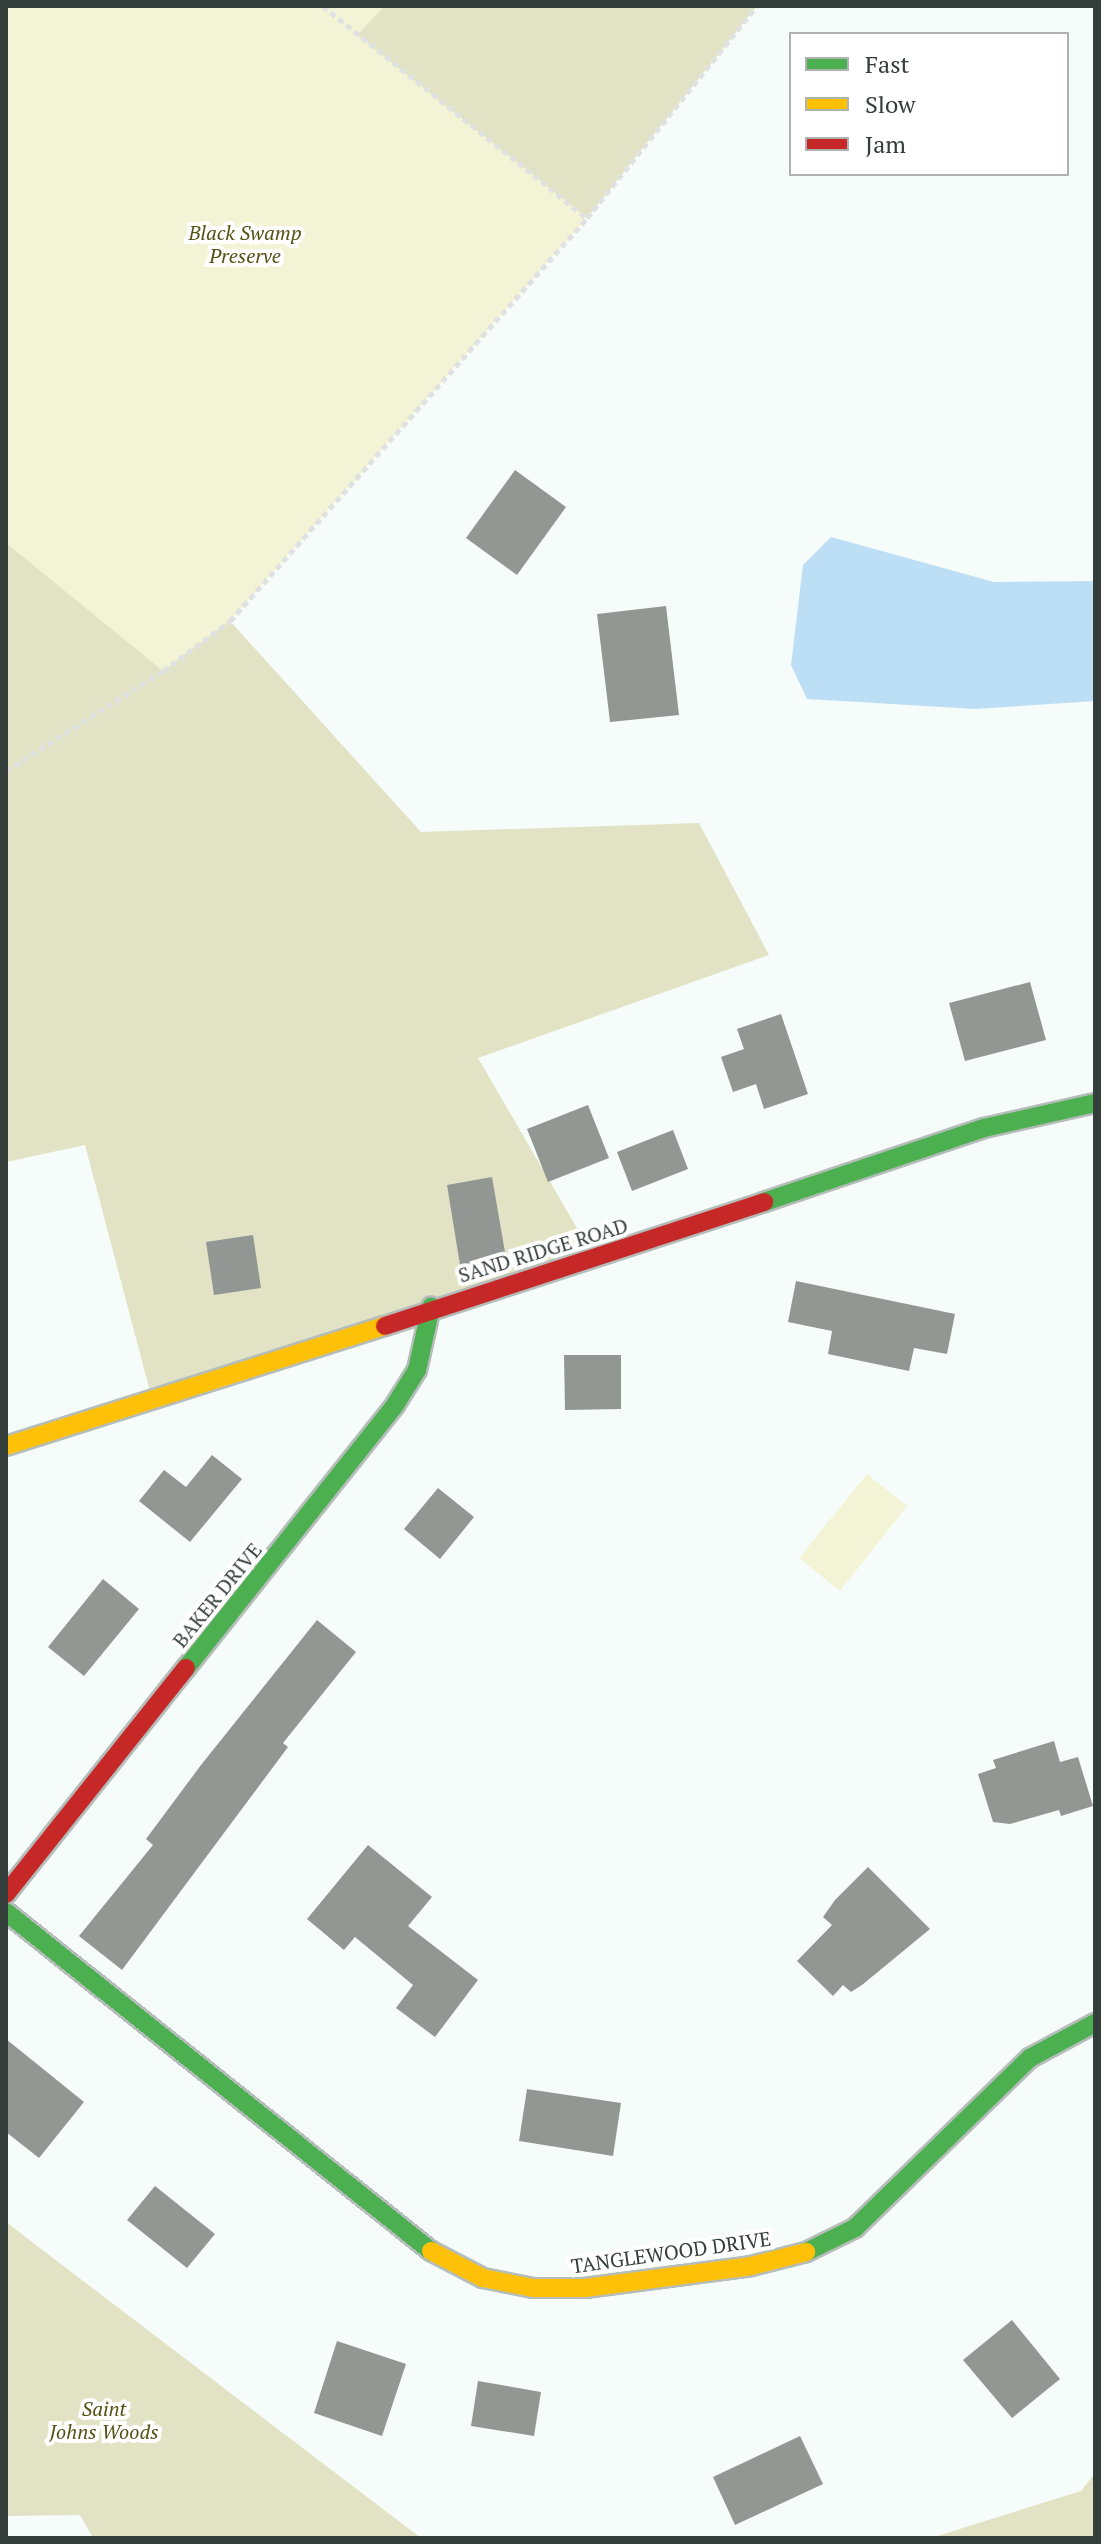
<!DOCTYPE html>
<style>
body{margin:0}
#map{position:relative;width:1101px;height:2544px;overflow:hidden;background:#f6fcf9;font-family:"PT Serif",serif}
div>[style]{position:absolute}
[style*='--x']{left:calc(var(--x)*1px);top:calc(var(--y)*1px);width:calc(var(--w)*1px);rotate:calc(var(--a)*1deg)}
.green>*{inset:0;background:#f3f3d5}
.forest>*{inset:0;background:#e2e3c5}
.water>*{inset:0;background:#bddff5}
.building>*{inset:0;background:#929793}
.path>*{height:5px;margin-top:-2.5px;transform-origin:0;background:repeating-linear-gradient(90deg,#e0e2e1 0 6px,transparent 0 10px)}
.roads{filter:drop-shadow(2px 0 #b5bdba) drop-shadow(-2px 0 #b5bdba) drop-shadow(0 2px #b5bdba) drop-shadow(0 -2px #b5bdba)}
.fast>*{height:18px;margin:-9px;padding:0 9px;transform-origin:9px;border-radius:9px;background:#4caf50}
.slow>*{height:18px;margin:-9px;padding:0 9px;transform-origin:9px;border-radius:9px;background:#ffc107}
.jam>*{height:18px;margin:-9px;padding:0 9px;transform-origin:9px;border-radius:9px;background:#c62828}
span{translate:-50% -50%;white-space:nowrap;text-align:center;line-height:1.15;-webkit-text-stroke:8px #fff;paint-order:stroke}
.park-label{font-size:20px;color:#575116;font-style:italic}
.street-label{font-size:20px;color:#343e3a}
.frame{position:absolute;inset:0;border:8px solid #343e3a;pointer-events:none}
.legend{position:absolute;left:789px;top:32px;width:280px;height:144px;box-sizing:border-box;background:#fff;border:2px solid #aeb2b0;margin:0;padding:10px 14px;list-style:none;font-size:24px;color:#343e3a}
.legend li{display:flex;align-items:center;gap:16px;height:40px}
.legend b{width:40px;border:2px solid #aeb2b0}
</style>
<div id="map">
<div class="green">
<i style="clip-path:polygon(6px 6px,757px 6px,587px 218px,230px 621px,6px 788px)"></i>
<i style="clip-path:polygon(867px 1474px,907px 1506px,840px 1591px,799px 1558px)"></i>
</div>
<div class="forest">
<i style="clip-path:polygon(385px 6px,757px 6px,587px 218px,357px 35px)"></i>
<i style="clip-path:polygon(6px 543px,163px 671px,230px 621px,421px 832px,699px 823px,769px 955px,478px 1058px,595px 1259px,152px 1399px,85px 1145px,6px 1162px)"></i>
<i style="clip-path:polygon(6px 2222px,49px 2255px,421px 2538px,93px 2538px,80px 2515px,6px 2516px)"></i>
<i style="clip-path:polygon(1095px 2473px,1095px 2538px,931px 2538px,1081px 2491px)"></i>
</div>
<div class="water">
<i style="clip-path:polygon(831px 537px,994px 582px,1095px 581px,1095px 701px,975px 709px,807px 699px,791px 665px,803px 565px)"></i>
</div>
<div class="building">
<i style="clip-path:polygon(515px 470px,566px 507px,517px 575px,466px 538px)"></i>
<i style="clip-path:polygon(666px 606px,679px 715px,610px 722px,597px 614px)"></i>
<i style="clip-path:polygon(1030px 982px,1046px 1040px,965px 1061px,949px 1003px)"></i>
<i style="clip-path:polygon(781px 1014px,808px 1094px,764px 1109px,756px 1084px,733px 1092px,721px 1057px,744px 1049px,737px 1029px)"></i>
<i style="clip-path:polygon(588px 1105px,609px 1158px,548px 1182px,527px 1129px)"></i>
<i style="clip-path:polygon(673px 1130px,688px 1169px,632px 1191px,617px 1152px)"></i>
<i style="clip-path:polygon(492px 1177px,506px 1258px,460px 1265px,447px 1185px)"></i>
<i style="clip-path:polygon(253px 1235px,261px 1288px,214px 1295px,206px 1242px)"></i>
<i style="clip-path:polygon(796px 1281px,955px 1314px,947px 1354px,914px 1348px,909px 1371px,828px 1354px,832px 1331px,788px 1322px)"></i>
<i style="clip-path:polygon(564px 1355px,621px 1355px,621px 1409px,565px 1410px)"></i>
<i style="clip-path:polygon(212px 1455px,242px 1479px,190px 1542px,139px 1501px,164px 1470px,186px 1487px)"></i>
<i style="clip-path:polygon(438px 1488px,474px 1517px,440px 1559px,404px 1529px)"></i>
<i style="clip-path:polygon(103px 1579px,139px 1609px,84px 1676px,48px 1647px)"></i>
<i style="clip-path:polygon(317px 1620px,356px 1652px,283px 1743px,288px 1747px,122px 1970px,79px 1936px,153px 1845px,146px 1839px,201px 1765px)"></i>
<i style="clip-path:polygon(1054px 1741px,1060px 1762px,1078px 1757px,1093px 1806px,1061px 1816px,1059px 1810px,1010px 1824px,993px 1822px,978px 1774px,996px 1768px,993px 1760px)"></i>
<i style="clip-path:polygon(368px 1845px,432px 1897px,408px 1926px,478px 1980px,435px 2037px,396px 2008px,413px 1985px,355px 1937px,344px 1950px,307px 1919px)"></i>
<i style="clip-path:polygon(868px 1867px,930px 1929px,862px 1985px,851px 1992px,843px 1985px,833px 1996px,797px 1961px,832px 1925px,823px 1917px,835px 1900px)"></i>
<i style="clip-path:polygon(6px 2039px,84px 2102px,39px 2158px,6px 2132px)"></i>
<i style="clip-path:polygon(527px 2089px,621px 2103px,613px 2156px,519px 2141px)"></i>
<i style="clip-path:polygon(155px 2186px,215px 2234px,187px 2268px,127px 2220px)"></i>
<i style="clip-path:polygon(1012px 2320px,1060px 2379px,1012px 2418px,963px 2360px)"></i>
<i style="clip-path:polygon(337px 2341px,406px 2364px,382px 2436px,314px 2413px)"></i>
<i style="clip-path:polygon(478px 2381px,541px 2392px,534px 2436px,471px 2426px)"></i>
<i style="clip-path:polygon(800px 2436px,823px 2484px,735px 2525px,713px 2477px)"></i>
</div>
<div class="path">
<i style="--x:323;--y:6;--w:339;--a:38.8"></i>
<i style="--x:6;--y:771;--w:186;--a:-32.5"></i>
<i style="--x:163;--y:671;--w:84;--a:-36.7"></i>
<i style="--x:230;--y:621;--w:538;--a:-48.46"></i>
<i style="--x:587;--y:218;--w:272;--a:-51.3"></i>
</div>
<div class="roads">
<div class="fast">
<i style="--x:764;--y:1202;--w:232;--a:-18.6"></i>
<i style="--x:984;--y:1128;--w:114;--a:-12.7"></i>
<i style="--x:186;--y:1668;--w:336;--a:-51.5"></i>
<i style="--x:395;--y:1405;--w:41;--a:-57.8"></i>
<i style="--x:417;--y:1370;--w:65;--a:-77.5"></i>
<i style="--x:6;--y:1912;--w:544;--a:38.58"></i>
<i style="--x:806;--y:2252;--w:55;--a:-26.1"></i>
<i style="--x:855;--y:2228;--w:244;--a:-44.2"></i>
<i style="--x:1030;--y:2058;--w:74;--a:-28.3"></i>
</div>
<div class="slow">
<i style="--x:6;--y:1446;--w:398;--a:-17.6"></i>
<i style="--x:431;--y:2251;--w:59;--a:27.4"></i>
<i style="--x:483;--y:2278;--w:51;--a:11.3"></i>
<i style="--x:533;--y:2288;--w:52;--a:0"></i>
<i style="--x:585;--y:2288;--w:167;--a:-7.5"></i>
<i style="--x:751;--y:2266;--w:57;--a:-14.3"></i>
</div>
<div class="jam">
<i style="--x:385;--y:1326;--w:399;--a:-18.1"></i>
<i style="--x:6;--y:1894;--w:289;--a:-51.5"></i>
</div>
</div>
<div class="park-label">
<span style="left:245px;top:244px">Black Swamp<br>Preserve</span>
<span style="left:104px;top:2420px">Saint<br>Johns Woods</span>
</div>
<div class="street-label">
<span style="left:543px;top:1250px;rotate:-17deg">SAND RIDGE ROAD</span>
<span style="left:217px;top:1595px;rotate:-51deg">BAKER DRIVE</span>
<span style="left:671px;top:2252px;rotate:-8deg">TANGLEWOOD DRIVE</span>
</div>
<div class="frame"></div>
<ul class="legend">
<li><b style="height:10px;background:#4caf50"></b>Fast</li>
<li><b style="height:10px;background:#ffc107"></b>Slow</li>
<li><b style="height:10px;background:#c62828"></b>Jam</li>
</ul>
</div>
